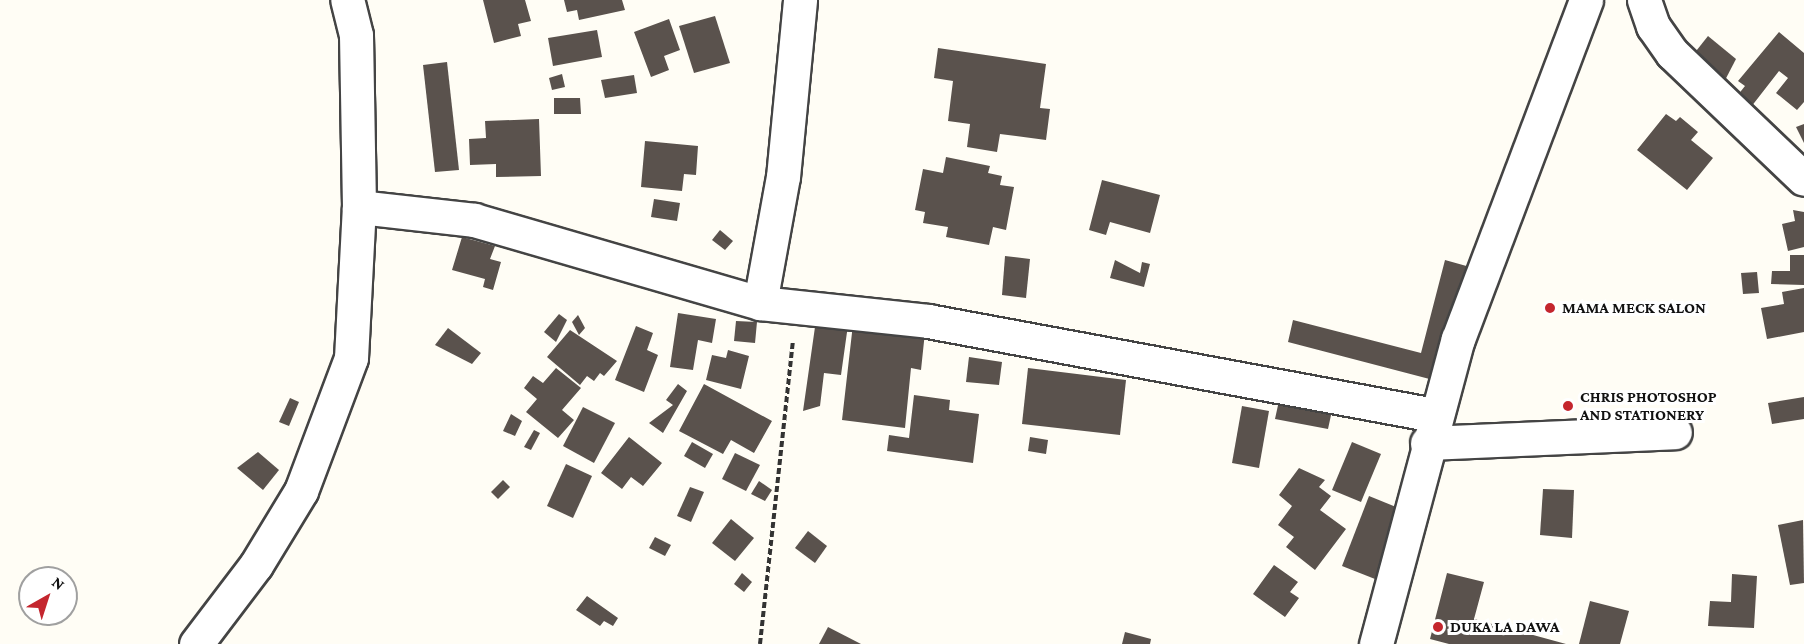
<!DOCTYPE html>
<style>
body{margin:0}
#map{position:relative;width:1804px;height:644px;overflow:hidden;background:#fffdf5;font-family:"Crimson Pro",serif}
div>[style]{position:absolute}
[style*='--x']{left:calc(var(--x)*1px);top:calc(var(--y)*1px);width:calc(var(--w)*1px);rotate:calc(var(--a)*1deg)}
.building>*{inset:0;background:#5a524d}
.path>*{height:4px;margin-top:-2px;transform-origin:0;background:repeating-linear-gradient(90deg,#333 0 6px,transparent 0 9px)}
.roads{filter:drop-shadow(2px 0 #444) drop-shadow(-2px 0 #444) drop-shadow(0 2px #444) drop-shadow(0 -2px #444)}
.minor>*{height:33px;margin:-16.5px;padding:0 16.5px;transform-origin:16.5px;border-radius:16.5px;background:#fff}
.dots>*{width:16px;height:16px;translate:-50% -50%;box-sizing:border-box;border:3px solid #fff;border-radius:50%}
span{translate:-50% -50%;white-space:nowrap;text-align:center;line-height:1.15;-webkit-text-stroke:6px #fff;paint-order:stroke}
.poi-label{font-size:16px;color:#111;font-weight:700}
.left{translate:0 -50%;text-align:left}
.north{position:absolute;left:18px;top:566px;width:60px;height:60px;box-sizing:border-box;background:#fff;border:2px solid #a0a0a0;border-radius:50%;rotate:39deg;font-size:16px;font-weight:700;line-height:24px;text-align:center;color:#111}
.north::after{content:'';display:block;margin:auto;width:21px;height:27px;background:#c4262e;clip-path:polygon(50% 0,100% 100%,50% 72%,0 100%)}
</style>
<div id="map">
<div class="building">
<i style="clip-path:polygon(483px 0,525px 0,531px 21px,518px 24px,521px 36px,494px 43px)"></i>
<i style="clip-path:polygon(564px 0,622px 0,625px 10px,579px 20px,577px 10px,567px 12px)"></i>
<i style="clip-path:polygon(715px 16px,730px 63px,694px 73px,679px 26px)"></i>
<i style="clip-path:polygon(669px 19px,680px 50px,664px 56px,669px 70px,651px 77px,634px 32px)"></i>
<i style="clip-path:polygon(597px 30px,602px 57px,553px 66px,548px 38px)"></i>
<i style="clip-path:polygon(1779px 32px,1804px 53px,1804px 102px,1797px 110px,1776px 93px,1788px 78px,1779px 71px,1751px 107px,1737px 96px,1745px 86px,1738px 81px)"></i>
<i style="clip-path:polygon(1708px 36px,1736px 59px,1722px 86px,1689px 60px)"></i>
<i style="clip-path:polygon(938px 48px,1046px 64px,1040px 108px,1050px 109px,1046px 140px,1000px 134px,997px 152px,967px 147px,970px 124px,948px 121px,953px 81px,934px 78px)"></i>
<i style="clip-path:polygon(447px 62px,459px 170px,435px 172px,423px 65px)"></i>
<i style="clip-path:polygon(562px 74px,565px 87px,552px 90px,549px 78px)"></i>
<i style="clip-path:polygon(634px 75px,637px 93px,605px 98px,601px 80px)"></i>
<i style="clip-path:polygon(554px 98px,580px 98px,581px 114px,554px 114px)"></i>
<i style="clip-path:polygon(1666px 114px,1676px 121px,1680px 117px,1698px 132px,1691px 140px,1713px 158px,1687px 190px,1637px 150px)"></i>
<i style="clip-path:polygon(539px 119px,541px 176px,496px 177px,496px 164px,470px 165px,469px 139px,486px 138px,485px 121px)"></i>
<i style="clip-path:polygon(1804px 124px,1804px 143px,1796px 127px)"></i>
<i style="clip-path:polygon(645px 141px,698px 146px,696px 175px,684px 174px,682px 191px,641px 187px)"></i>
<i style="clip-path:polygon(946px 157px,990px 166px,988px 173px,1002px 176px,1000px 185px,1014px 187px,1006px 230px,993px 227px,989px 245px,946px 237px,948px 227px,923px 223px,925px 212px,915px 210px,923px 169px,943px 173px)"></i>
<i style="clip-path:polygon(1102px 180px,1160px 195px,1150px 233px,1110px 222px,1106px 235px,1089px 230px)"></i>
<i style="clip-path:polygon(654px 199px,680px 203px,677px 221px,651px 217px)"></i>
<i style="clip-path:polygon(1793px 210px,1804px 212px,1804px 247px,1788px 251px,1782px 224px,1795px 221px)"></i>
<i style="clip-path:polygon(720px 230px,733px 241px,725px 250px,712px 240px)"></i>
<i style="clip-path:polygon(462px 237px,495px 246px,490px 259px,501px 262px,493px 290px,483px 287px,485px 279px,452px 270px)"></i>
<i style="clip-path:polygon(1790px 255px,1804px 255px,1804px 285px,1771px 284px,1772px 271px,1790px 271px)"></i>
<i style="clip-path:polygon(1005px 256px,1030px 259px,1026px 298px,1002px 295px)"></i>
<i style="clip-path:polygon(1115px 260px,1140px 273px,1142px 262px,1150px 264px,1144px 287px,1110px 278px)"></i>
<i style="clip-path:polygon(1445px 260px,1470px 267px,1441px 382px,1288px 342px,1293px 320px,1421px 353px)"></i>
<i style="clip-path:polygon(1757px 272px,1759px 293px,1743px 294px,1741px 273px)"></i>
<i style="clip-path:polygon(1804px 288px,1804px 332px,1767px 339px,1761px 308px,1784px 304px,1782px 292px)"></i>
<i style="clip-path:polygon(678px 313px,716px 319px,712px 343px,698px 340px,693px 370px,670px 367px)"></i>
<i style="clip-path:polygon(559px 314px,567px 320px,556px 342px,544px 332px)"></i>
<i style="clip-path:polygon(578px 315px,585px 328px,579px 335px,572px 322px)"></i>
<i style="clip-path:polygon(816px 320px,848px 325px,841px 375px,824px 373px,820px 406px,803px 411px)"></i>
<i style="clip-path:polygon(736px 321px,757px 322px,755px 343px,734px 341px)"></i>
<i style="clip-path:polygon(853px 324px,925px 332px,921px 370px,911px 368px,905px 428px,842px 420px)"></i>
<i style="clip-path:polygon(636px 326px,653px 333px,647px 350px,658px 355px,644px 392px,615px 380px)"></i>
<i style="clip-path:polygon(448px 328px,481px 353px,472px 364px,435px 345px)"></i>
<i style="clip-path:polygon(570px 330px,617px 361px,604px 376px,600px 373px,594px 381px,587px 376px,580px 385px,547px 357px)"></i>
<i style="clip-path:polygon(728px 350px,749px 356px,741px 389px,706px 380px,712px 355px,726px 358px)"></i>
<i style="clip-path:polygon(969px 357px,1002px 362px,999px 385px,966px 382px)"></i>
<i style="clip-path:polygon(556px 368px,581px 388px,562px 410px,574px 420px,558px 438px,526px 412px,537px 399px,524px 388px,533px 376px,543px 383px)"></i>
<i style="clip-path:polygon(1028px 368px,1126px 380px,1120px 435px,1022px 424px)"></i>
<i style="clip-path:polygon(678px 384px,687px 391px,663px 433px,649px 423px,673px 405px,666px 400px)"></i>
<i style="clip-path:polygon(704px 384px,772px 421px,754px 453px,731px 440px,723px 454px,679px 431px)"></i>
<i style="clip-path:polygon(914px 395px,950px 400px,949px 410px,979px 414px,973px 463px,887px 451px,889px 435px,909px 438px)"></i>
<i style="clip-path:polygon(1280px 396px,1333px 406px,1328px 429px,1275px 419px)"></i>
<i style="clip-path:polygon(1804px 397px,1804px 419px,1772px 424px,1768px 403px)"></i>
<i style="clip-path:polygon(290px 398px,299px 402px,289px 426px,279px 422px)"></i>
<i style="clip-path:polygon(1242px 406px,1269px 411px,1259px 468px,1232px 463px)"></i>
<i style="clip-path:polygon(583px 407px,615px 423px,594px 463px,563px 446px)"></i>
<i style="clip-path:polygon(511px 414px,522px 421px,515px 436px,503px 431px)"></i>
<i style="clip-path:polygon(534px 430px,540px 433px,531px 450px,524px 447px)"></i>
<i style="clip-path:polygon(629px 437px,662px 463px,643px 486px,631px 477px,622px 489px,601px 473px)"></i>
<i style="clip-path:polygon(1030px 437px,1048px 440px,1046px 454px,1028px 451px)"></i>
<i style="clip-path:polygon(692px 442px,713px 454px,705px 468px,684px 456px)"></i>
<i style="clip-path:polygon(1352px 442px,1381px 454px,1361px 502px,1332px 490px)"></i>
<i style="clip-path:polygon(258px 452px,279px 470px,263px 490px,237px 468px)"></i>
<i style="clip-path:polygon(735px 453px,760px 465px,746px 491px,722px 479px)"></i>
<i style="clip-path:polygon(566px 464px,592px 476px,573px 518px,547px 506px)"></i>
<i style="clip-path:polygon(1299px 468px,1325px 480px,1319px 487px,1331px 496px,1320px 510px,1346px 529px,1315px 570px,1286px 547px,1294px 537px,1278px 525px,1292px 506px,1279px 495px)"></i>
<i style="clip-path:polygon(503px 480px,510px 487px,498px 499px,491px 492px)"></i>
<i style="clip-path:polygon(759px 481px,772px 490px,765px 501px,751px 494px)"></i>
<i style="clip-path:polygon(690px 487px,704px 492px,691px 522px,677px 516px)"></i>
<i style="clip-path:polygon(1543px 489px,1574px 490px,1572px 538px,1540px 535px)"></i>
<i style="clip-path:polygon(1369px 496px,1401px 509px,1375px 579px,1342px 566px)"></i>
<i style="clip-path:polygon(731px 519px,754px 538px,735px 561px,712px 543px)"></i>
<i style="clip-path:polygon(1803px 520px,1804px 583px,1790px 585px,1778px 525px)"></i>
<i style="clip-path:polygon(808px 531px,827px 546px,815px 563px,795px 548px)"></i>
<i style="clip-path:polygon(655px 537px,671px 545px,665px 556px,649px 548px)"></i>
<i style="clip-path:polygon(1274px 565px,1298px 582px,1290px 592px,1299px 598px,1285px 617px,1253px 594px)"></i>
<i style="clip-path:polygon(742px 573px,752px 582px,744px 592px,734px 584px)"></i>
<i style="clip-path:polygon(1447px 573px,1484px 582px,1474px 619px,1566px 644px,1449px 644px,1430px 639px)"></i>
<i style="clip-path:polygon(1732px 574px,1757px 576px,1754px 628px,1708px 626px,1710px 601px,1731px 602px)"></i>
<i style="clip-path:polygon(587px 596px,618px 618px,613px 626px,604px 621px,600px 626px,576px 610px)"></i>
<i style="clip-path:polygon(1590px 601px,1629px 611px,1620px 644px,1579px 644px)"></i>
<i style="clip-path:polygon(828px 627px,861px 644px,819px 644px)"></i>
<i style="clip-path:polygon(1125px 632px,1151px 639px,1150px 644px,1122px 644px)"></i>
</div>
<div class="path">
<i style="--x:760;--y:644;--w:305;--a:-83.8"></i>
</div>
<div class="roads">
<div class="minor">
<i style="--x:1644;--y:0;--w:28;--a:71"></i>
<i style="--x:1653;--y:26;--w:33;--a:55"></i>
<i style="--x:1672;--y:53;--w:182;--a:43.7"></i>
<i style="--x:359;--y:207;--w:116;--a:6.4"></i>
<i style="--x:474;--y:220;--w:298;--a:16.2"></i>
<i style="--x:760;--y:303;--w:169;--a:6.1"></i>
<i style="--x:928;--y:321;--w:515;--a:10.52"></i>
<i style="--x:760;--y:303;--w:128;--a:-79.7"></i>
<i style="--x:783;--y:177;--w:178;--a:-84.5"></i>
<i style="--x:1427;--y:443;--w:248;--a:-2.5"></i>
<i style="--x:196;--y:644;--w:99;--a:-52.8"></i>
<i style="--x:256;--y:565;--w:87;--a:-58.7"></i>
<i style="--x:301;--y:491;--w:142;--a:-69.4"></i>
<i style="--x:351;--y:358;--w:151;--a:-87"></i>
<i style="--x:359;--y:207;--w:172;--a:-91"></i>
<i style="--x:356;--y:35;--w:36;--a:-104"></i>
<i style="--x:1376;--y:644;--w:316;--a:-75"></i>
<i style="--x:1458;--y:339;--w:362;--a:-69.3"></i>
</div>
</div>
<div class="dots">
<i style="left:1550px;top:308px;background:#c4262e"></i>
<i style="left:1568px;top:406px;background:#c4262e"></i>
<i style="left:1438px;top:627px;background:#c4262e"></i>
</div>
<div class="poi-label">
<span class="left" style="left:1562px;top:308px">MAMA MECK SALON</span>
<span class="left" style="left:1580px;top:406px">CHRIS PHOTOSHOP<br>AND STATIONERY</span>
<span class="left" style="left:1450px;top:627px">DUKA LA DAWA</span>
</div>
<div class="north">N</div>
</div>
